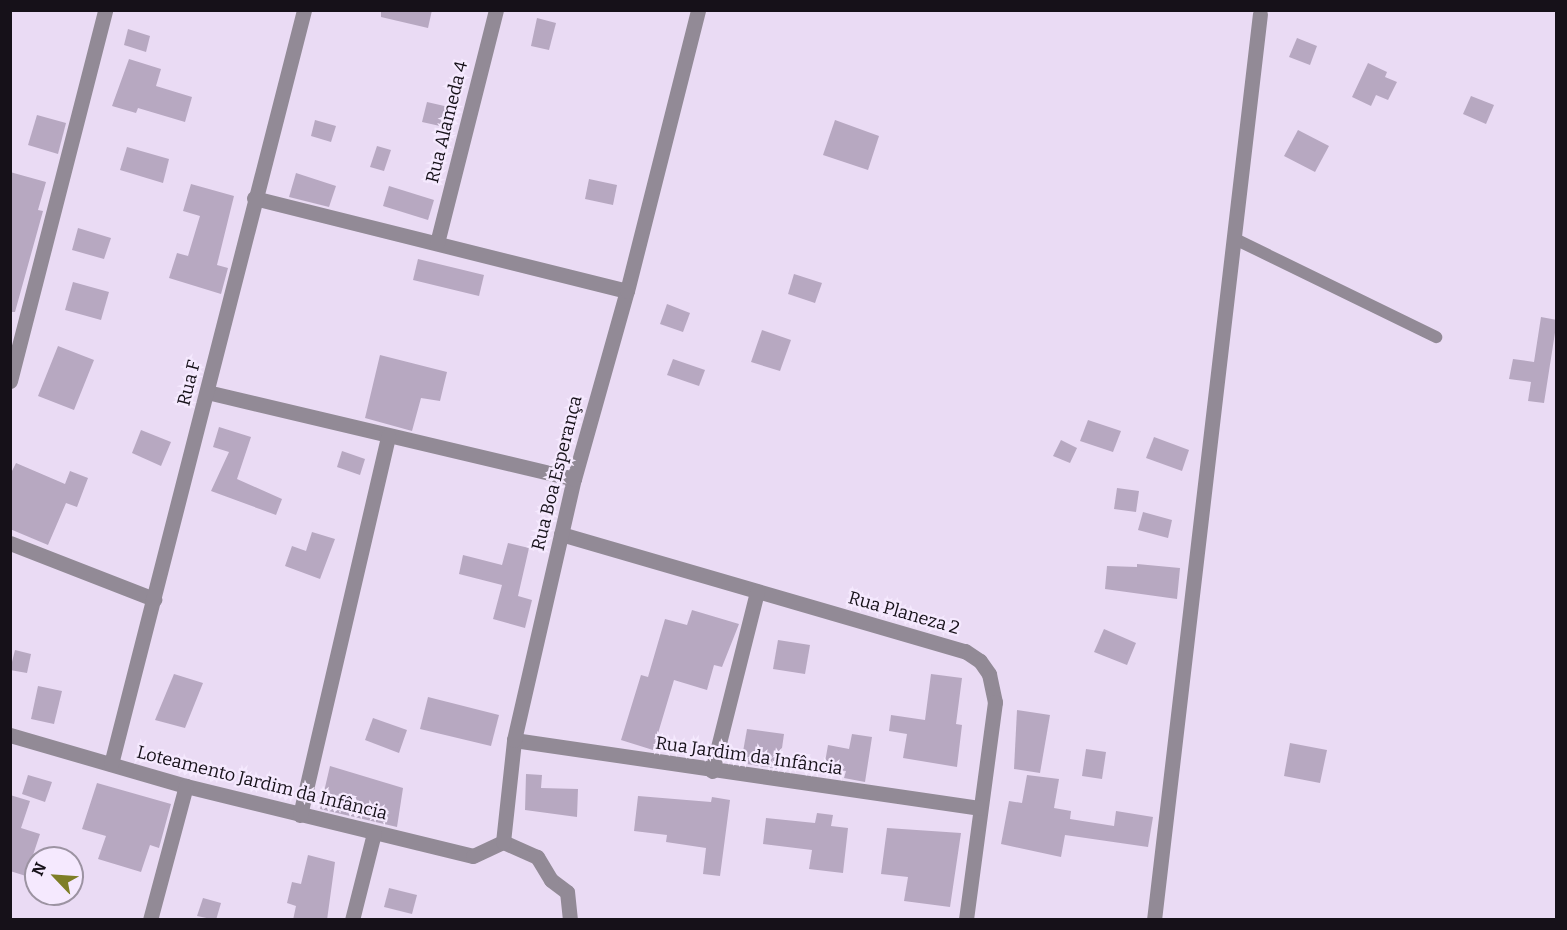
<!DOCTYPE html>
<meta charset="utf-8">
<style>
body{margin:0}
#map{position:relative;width:1567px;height:930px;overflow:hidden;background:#eadbf4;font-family:Bitter,serif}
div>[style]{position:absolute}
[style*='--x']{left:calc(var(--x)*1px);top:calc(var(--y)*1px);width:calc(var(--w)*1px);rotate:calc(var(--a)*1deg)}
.building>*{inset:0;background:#b7a8c1}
.service>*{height:12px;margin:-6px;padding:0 6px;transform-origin:6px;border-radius:6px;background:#928a96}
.minor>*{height:15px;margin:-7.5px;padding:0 7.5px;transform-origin:7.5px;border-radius:7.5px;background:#928a96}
span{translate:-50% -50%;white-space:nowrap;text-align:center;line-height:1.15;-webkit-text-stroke:4.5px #f5e9fe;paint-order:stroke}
.street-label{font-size:18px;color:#161119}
.frame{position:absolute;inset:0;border:12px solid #161119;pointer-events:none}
.north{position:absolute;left:24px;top:846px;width:60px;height:60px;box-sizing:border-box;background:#f5e9fe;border:2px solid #9c93a2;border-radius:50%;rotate:295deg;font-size:16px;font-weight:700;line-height:24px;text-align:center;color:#161119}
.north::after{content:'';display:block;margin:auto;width:21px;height:27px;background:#7e7e26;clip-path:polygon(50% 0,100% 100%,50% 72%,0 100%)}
</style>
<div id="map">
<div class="building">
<i style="clip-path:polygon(381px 10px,432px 10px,428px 28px,381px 17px)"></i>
<i style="clip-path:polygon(537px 18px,556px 23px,549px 50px,531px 46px)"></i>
<i style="clip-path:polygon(128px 29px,150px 36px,146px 52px,124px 45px)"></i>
<i style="clip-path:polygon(1297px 38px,1317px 46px,1310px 65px,1289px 57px)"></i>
<i style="clip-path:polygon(129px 59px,161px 69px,156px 86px,192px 97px,185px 122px,138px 108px,136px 113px,112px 106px)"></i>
<i style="clip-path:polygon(1368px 63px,1387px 72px,1385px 77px,1397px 82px,1388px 100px,1376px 95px,1371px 106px,1352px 97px)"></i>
<i style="clip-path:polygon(1471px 96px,1494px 105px,1486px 124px,1463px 114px)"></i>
<i style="clip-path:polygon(427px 102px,453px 108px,449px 128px,422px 122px)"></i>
<i style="clip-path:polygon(37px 115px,66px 123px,58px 154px,28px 145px)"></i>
<i style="clip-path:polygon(315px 120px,336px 126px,331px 142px,311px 136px)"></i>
<i style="clip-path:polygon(835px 120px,879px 136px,868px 170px,823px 155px)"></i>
<i style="clip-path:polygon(1298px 130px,1329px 146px,1315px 172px,1284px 156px)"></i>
<i style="clip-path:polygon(377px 146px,391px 150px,384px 171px,370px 167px)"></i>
<i style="clip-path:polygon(127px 147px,169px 159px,163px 183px,120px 170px)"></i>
<i style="clip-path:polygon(10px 172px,46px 182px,38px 210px,43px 211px,15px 312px,10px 312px)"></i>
<i style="clip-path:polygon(296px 173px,336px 186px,329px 207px,289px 197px)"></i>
<i style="clip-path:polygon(589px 179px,617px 185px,613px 205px,585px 199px)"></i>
<i style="clip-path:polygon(191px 184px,234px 196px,217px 265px,228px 268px,221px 294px,169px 278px,177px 253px,188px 256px,200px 216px,183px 211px)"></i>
<i style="clip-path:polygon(389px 186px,434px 200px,428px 220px,383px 206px)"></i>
<i style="clip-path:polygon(78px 228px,111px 238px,104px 259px,72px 250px)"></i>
<i style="clip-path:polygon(418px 259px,484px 275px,479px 296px,413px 280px)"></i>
<i style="clip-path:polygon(794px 274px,822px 283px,815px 303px,788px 294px)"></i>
<i style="clip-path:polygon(73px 282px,109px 292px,101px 320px,65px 310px)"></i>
<i style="clip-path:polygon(667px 304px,690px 313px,683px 332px,660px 324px)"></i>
<i style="clip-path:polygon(1541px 317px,1557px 320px,1544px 403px,1528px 401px,1531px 382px,1509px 379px,1513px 359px,1534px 362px)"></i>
<i style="clip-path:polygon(762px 330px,791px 340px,780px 371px,751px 362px)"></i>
<i style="clip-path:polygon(58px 346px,94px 360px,74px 410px,38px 396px)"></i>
<i style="clip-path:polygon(380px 355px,447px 372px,440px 401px,421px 398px,412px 431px,365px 418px)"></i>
<i style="clip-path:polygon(673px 359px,705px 370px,699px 386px,667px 375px)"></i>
<i style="clip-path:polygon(1088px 420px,1121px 431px,1113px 452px,1080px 441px)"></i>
<i style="clip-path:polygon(219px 427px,251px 437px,237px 479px,282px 499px,276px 515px,211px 491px,229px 452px,213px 447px)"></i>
<i style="clip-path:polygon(141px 430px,171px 442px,161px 466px,132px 453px)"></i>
<i style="clip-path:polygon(1154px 437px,1189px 450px,1182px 471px,1146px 458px)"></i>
<i style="clip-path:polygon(1061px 440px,1077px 448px,1070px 463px,1053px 456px)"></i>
<i style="clip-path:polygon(342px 451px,365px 459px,360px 475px,337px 467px)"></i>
<i style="clip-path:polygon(16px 463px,65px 484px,70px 471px,88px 478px,77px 507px,66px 503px,48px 545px,10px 529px,10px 475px)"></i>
<i style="clip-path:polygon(1117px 488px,1139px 491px,1136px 512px,1114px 509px)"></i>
<i style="clip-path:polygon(1143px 512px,1172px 520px,1168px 538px,1138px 530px)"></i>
<i style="clip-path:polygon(312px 532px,335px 539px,320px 579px,285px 566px,292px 546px,306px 551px)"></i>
<i style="clip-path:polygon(508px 543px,529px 548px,518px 596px,532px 600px,525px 628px,493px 619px,502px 585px,459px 574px,463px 555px,502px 565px)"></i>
<i style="clip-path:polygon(1137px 564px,1180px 568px,1177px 599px,1105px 589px,1107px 566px,1137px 567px)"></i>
<i style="clip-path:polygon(692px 610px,739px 624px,722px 667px,714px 665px,707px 690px,674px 680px,653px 750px,621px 740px,641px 675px,648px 677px,665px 619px,687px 625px)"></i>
<i style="clip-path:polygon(1104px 629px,1136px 643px,1127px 665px,1094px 652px)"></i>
<i style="clip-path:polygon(778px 640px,810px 645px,805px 674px,773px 669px)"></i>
<i style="clip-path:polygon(15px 650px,31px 654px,27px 673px,10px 670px)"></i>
<i style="clip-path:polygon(174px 674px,203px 683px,185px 728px,155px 720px)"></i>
<i style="clip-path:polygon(931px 674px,962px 678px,956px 724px,962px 725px,957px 767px,903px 758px,907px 734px,889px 731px,891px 715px,925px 720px)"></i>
<i style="clip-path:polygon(38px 686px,62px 691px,54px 724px,31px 719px)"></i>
<i style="clip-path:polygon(428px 697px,499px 715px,491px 746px,420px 729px)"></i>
<i style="clip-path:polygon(1017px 710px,1050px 715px,1040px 773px,1014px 769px)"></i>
<i style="clip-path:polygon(373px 718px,407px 730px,399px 753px,365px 740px)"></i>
<i style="clip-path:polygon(747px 729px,784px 734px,779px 769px,741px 763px)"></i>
<i style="clip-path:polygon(852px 734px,872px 737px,865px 782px,844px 778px,846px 771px,824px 768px,828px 745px,849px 749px)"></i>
<i style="clip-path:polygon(1290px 743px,1327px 750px,1320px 783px,1284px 776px)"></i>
<i style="clip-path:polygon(1086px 749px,1106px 752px,1102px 779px,1082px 776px)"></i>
<i style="clip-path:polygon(330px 766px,403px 788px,397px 827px,320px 809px)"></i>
<i style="clip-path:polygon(526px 774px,542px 775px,541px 788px,578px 789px,577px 817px,525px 810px)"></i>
<i style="clip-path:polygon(28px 775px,52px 782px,45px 802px,22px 794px)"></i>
<i style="clip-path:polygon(1027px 775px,1059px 779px,1054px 808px,1071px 811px,1070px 819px,1114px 826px,1116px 811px,1153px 817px,1148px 847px,1065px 835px,1061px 857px,1001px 844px,1009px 801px,1022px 803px)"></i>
<i style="clip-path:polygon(97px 783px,171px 804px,159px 848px,150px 845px,141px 872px,98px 859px,106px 836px,82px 829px)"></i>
<i style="clip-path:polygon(10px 795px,30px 801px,21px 828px,40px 834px,26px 876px,10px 871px)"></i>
<i style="clip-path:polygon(638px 796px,711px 802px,712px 797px,730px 800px,720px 876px,703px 874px,706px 848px,666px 842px,667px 835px,634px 831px)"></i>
<i style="clip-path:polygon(817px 813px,833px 815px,831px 826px,848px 828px,843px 873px,809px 869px,812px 850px,763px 844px,766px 818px,815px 823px)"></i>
<i style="clip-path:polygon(887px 828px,961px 833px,950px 907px,904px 901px,908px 877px,881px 874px)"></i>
<i style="clip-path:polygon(308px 855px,335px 862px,327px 920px,293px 920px,296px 906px,287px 903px,292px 882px,301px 884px)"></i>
<i style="clip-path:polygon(389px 888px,417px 895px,412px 914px,384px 907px)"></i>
<i style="clip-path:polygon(203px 898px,221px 903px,216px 920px,197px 916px)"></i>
</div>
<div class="service">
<i style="--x:1235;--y:239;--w:224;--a:26"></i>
</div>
<div class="minor">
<i style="--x:254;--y:198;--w:384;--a:14"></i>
<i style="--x:437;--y:243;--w:240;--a:-75.8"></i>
<i style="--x:10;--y:381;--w:383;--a:-75.6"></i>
<i style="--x:207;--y:392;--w:377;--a:13.3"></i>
<i style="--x:561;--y:534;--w:421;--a:16.2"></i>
<i style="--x:965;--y:651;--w:18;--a:34"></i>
<i style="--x:980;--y:661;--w:16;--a:55"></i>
<i style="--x:989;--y:674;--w:29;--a:78"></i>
<i style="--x:995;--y:702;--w:220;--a:97.6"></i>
<i style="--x:10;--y:543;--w:155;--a:21.3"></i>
<i style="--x:10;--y:735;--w:183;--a:16.2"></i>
<i style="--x:186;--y:786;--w:295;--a:13.7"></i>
<i style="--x:473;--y:856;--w:33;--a:-25"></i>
<i style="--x:514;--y:740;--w:470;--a:8.3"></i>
<i style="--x:111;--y:764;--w:778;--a:-75.64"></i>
<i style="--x:712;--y:771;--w:185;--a:-75.9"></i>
<i style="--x:300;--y:815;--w:389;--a:-76.9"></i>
<i style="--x:150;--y:920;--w:139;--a:-75"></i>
<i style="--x:352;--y:920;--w:90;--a:-75.8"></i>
<i style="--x:570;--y:920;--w:28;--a:-96"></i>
<i style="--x:567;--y:892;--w:20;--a:-143"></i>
<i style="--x:551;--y:880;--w:27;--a:-121"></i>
<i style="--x:537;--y:857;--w:37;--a:-156"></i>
<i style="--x:503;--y:842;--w:103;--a:-83.8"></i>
<i style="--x:514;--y:740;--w:268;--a:-77.1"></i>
<i style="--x:574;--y:479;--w:195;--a:-74.3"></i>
<i style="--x:627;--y:291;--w:290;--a:-75.8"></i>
<i style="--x:1154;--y:920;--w:912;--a:-83.33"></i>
</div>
<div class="street-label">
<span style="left:447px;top:122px;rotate:-76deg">Rua Alameda 4</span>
<span style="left:189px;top:383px;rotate:-76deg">Rua F</span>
<span style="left:557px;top:473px;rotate:-76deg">Rua Boa Esperança</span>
<span style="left:904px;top:613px;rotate:16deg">Rua Planeza 2</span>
<span style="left:749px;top:756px;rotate:8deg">Rua Jardim da Infância</span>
<span style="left:262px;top:783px;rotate:14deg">Loteamento Jardim da Infância</span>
</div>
<div class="frame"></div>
<div class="north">N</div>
</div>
